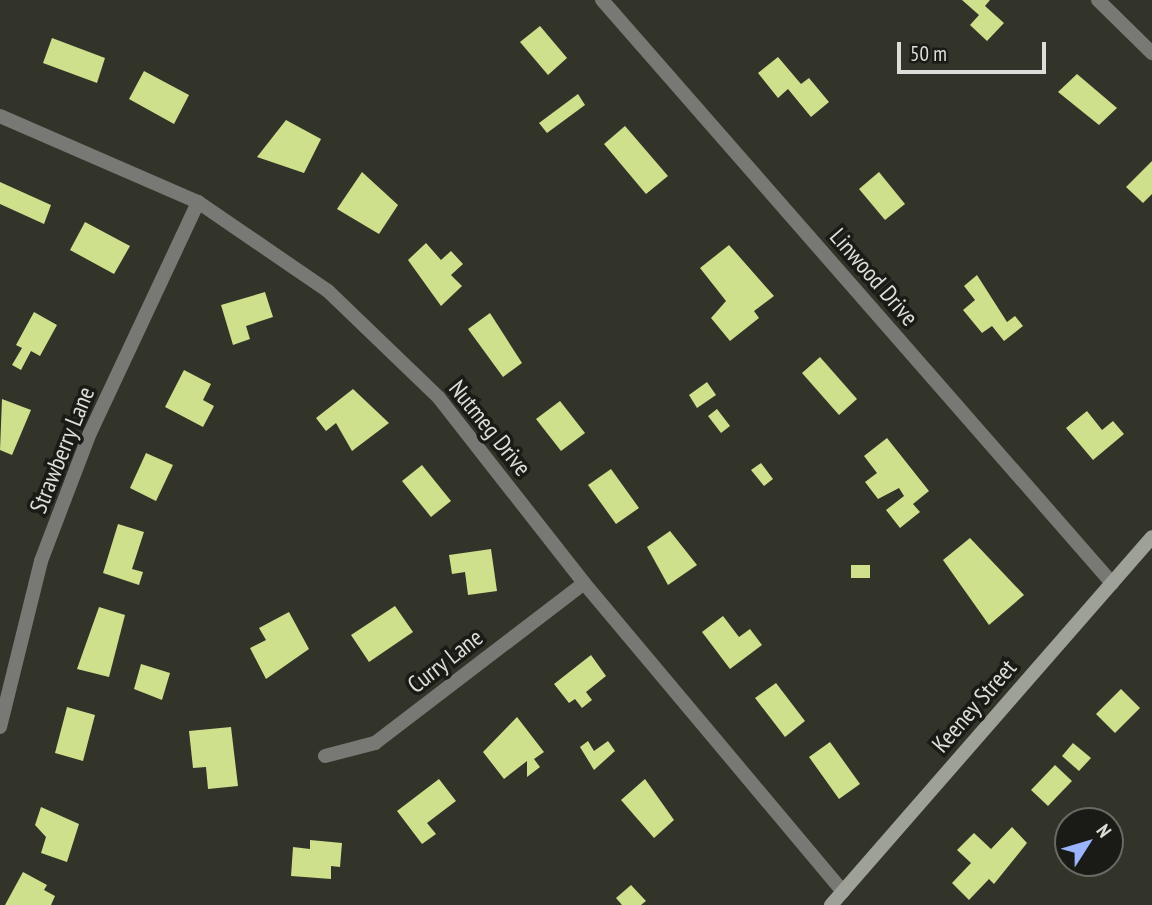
<!DOCTYPE html>
<style>
body{margin:0}
#map{position:relative;width:1152px;height:905px;overflow:hidden;background:#323429;font-family:"PT Sans Narrow",sans-serif}
div>[style]{position:absolute}
[style*='--x']{left:calc(var(--x)*1px);top:calc(var(--y)*1px);width:calc(var(--w)*1px);rotate:calc(var(--a)*1deg)}
.building>*{inset:0;background:#cee08b}
.street>*{height:14px;margin:-7px;padding:0 7px;transform-origin:7px;border-radius:7px;background:#787974}
.secondary>*{height:14px;margin:-7px;padding:0 7px;transform-origin:7px;border-radius:7px;background:#9ea198}
span{translate:-50% -50%;white-space:nowrap;text-align:center;line-height:1.15;-webkit-text-stroke:7px #1a1b16;paint-order:stroke}
.street-label{font-size:24px;color:#dcded7}
.north{position:absolute;left:1054px;top:807px;width:70px;height:70px;box-sizing:border-box;background:#1a1b16;border:2px solid #686963;border-radius:50%;rotate:53deg;font-size:19px;font-weight:700;line-height:28px;text-align:center;color:#dcded7}
.north::after{content:'';display:block;margin:auto;width:24px;height:32px;background:#9ab5fd;clip-path:polygon(50% 0,100% 100%,50% 72%,0 100%)}
.scale{position:absolute;left:897px;top:42px;width:149px;height:32px;box-sizing:border-box;border:4px solid #dcded7;border-top:0;padding-left:9px;font-size:21px;line-height:24px;white-space:nowrap;color:#dcded7;-webkit-text-stroke:5px #1a1b16;paint-order:stroke}
</style>
<div id="map">
<div class="building">
<i style="clip-path:polygon(962px 0,990px 0,985px 6px,1004px 23px,987px 41px,970px 25px,979px 15px)"></i>
<i style="clip-path:polygon(540px 26px,567px 58px,548px 75px,520px 42px)"></i>
<i style="clip-path:polygon(52px 38px,105px 58px,97px 83px,43px 63px)"></i>
<i style="clip-path:polygon(778px 57px,801px 84px,809px 78px,829px 102px,811px 117px,788px 89px,778px 98px,758px 73px)"></i>
<i style="clip-path:polygon(144px 71px,189px 95px,174px 124px,129px 99px)"></i>
<i style="clip-path:polygon(1077px 74px,1117px 108px,1099px 125px,1058px 92px)"></i>
<i style="clip-path:polygon(578px 94px,585px 105px,547px 133px,539px 123px)"></i>
<i style="clip-path:polygon(286px 120px,321px 139px,304px 173px,257px 157px)"></i>
<i style="clip-path:polygon(625px 126px,668px 176px,646px 194px,604px 144px)"></i>
<i style="clip-path:polygon(1152px 161px,1152px 194px,1143px 203px,1126px 187px)"></i>
<i style="clip-path:polygon(362px 172px,398px 205px,379px 234px,337px 209px)"></i>
<i style="clip-path:polygon(879px 172px,905px 204px,885px 220px,859px 189px)"></i>
<i style="clip-path:polygon(0 182px,51px 205px,44px 224px,0 204px)"></i>
<i style="clip-path:polygon(85px 222px,130px 246px,114px 274px,70px 250px)"></i>
<i style="clip-path:polygon(426px 243px,441px 260px,451px 251px,463px 264px,451px 275px,462px 286px,441px 306px,408px 260px)"></i>
<i style="clip-path:polygon(729px 245px,774px 296px,754px 311px,759px 318px,730px 341px,711px 318px,726px 301px,700px 268px)"></i>
<i style="clip-path:polygon(977px 275px,1007px 322px,1015px 316px,1023px 326px,1004px 341px,992px 326px,982px 333px,963px 310px,975px 300px,964px 286px)"></i>
<i style="clip-path:polygon(265px 292px,273px 317px,246px 326px,250px 339px,233px 345px,221px 305px)"></i>
<i style="clip-path:polygon(34px 312px,57px 325px,40px 356px,31px 351px,21px 370px,12px 365px,22px 348px,16px 345px)"></i>
<i style="clip-path:polygon(490px 313px,522px 363px,503px 377px,468px 329px)"></i>
<i style="clip-path:polygon(820px 357px,857px 399px,839px 415px,802px 373px)"></i>
<i style="clip-path:polygon(184px 370px,211px 384px,203px 400px,214px 406px,203px 427px,165px 407px)"></i>
<i style="clip-path:polygon(707px 382px,716px 395px,697px 408px,689px 395px)"></i>
<i style="clip-path:polygon(353px 389px,389px 423px,352px 451px,336px 423px,326px 431px,316px 418px)"></i>
<i style="clip-path:polygon(2px 399px,31px 410px,12px 455px,0 450px)"></i>
<i style="clip-path:polygon(560px 401px,585px 433px,561px 451px,536px 419px)"></i>
<i style="clip-path:polygon(717px 409px,730px 426px,721px 433px,708px 416px)"></i>
<i style="clip-path:polygon(1087px 411px,1102px 430px,1113px 421px,1124px 434px,1093px 460px,1066px 428px)"></i>
<i style="clip-path:polygon(887px 438px,929px 491px,913px 504px,920px 512px,900px 528px,886px 510px,904px 496px,899px 488px,878px 499px,865px 482px,877px 473px,864px 456px)"></i>
<i style="clip-path:polygon(146px 453px,173px 465px,156px 501px,130px 488px)"></i>
<i style="clip-path:polygon(761px 463px,773px 479px,764px 486px,751px 470px)"></i>
<i style="clip-path:polygon(422px 465px,451px 501px,431px 517px,402px 481px)"></i>
<i style="clip-path:polygon(611px 469px,639px 508px,616px 524px,588px 485px)"></i>
<i style="clip-path:polygon(118px 524px,144px 532px,132px 569px,143px 572px,139px 585px,103px 573px)"></i>
<i style="clip-path:polygon(670px 531px,697px 565px,668px 585px,647px 547px)"></i>
<i style="clip-path:polygon(970px 538px,1024px 595px,989px 625px,943px 560px)"></i>
<i style="clip-path:polygon(491px 549px,497px 591px,468px 595px,465px 572px,452px 574px,449px 555px)"></i>
<i style="clip-path:polygon(851px 565px,870px 565px,870px 578px,851px 578px)"></i>
<i style="clip-path:polygon(395px 606px,413px 632px,369px 662px,351px 635px)"></i>
<i style="clip-path:polygon(99px 607px,125px 615px,109px 677px,77px 669px)"></i>
<i style="clip-path:polygon(289px 612px,309px 649px,266px 679px,250px 648px,266px 640px,259px 628px)"></i>
<i style="clip-path:polygon(723px 616px,739px 637px,750px 629px,762px 645px,730px 669px,702px 632px)"></i>
<i style="clip-path:polygon(591px 655px,606px 676px,586px 692px,592px 700px,582px 708px,575px 699px,569px 703px,554px 684px)"></i>
<i style="clip-path:polygon(141px 664px,170px 673px,162px 700px,134px 689px)"></i>
<i style="clip-path:polygon(776px 683px,805px 721px,785px 737px,755px 698px)"></i>
<i style="clip-path:polygon(1121px 689px,1140px 708px,1115px 733px,1096px 714px)"></i>
<i style="clip-path:polygon(67px 707px,95px 715px,83px 761px,55px 753px)"></i>
<i style="clip-path:polygon(517px 717px,544px 752px,534px 759px,540px 767px,527px 777px,527px 761px,504px 779px,483px 752px)"></i>
<i style="clip-path:polygon(231px 727px,238px 786px,208px 789px,206px 767px,193px 768px,189px 731px)"></i>
<i style="clip-path:polygon(588px 741px,594px 751px,608px 741px,615px 751px,594px 770px,580px 747px)"></i>
<i style="clip-path:polygon(830px 742px,860px 784px,839px 799px,809px 757px)"></i>
<i style="clip-path:polygon(1073px 743px,1091px 758px,1079px 771px,1062px 756px)"></i>
<i style="clip-path:polygon(1055px 765px,1072px 781px,1048px 806px,1031px 790px)"></i>
<i style="clip-path:polygon(439px 779px,456px 801px,427px 823px,436px 834px,422px 844px,397px 811px)"></i>
<i style="clip-path:polygon(645px 779px,674px 820px,654px 838px,621px 800px)"></i>
<i style="clip-path:polygon(41px 807px,79px 824px,67px 862px,41px 853px,46px 837px,35px 825px)"></i>
<i style="clip-path:polygon(1012px 827px,1027px 843px,994px 884px,989px 879px,969px 900px,952px 883px,971px 863px,957px 850px,974px 833px,991px 849px)"></i>
<i style="clip-path:polygon(310px 840px,342px 843px,340px 867px,331px 866px,331px 879px,291px 876px,293px 847px,310px 849px)"></i>
<i style="clip-path:polygon(23px 872px,47px 885px,44px 890px,55px 896px,51px 905px,5px 905px)"></i>
<i style="clip-path:polygon(631px 885px,646px 901px,641px 905px,622px 905px,616px 898px)"></i>
</div>
<div class="street">
<i style="--x:602;--y:0;--w:775;--a:48.82"></i>
<i style="--x:1098;--y:0;--w:76;--a:44.5"></i>
<i style="--x:0;--y:116;--w:216;--a:23.5"></i>
<i style="--x:198;--y:202;--w:158;--a:34.4"></i>
<i style="--x:328;--y:291;--w:154;--a:43.9"></i>
<i style="--x:439;--y:398;--w:235;--a:51.9"></i>
<i style="--x:584;--y:583;--w:403;--a:50"></i>
<i style="--x:0;--y:727;--w:171;--a:-76.1"></i>
<i style="--x:41;--y:561;--w:137;--a:-69.1"></i>
<i style="--x:90;--y:433;--w:255;--a:-64.9"></i>
<i style="--x:325;--y:756;--w:52;--a:-14.6"></i>
<i style="--x:375;--y:743;--w:263;--a:-37.4"></i>
</div>
<div class="secondary">
<i style="--x:831;--y:905;--w:488;--a:-48.9"></i>
</div>
<div class="street-label">
<span style="left:874px;top:277px;rotate:49deg">Linwood Drive</span>
<span style="left:490px;top:428px;rotate:51deg">Nutmeg Drive</span>
<span style="left:62px;top:450px;rotate:-68deg">Strawberry Lane</span>
<span style="left:445px;top:661px;rotate:-38deg">Curry Lane</span>
<span style="left:974px;top:706px;rotate:-49deg">Keeney Street</span>
</div>
<div class="north">N</div>
<div class="scale">50 m</div>
</div>
